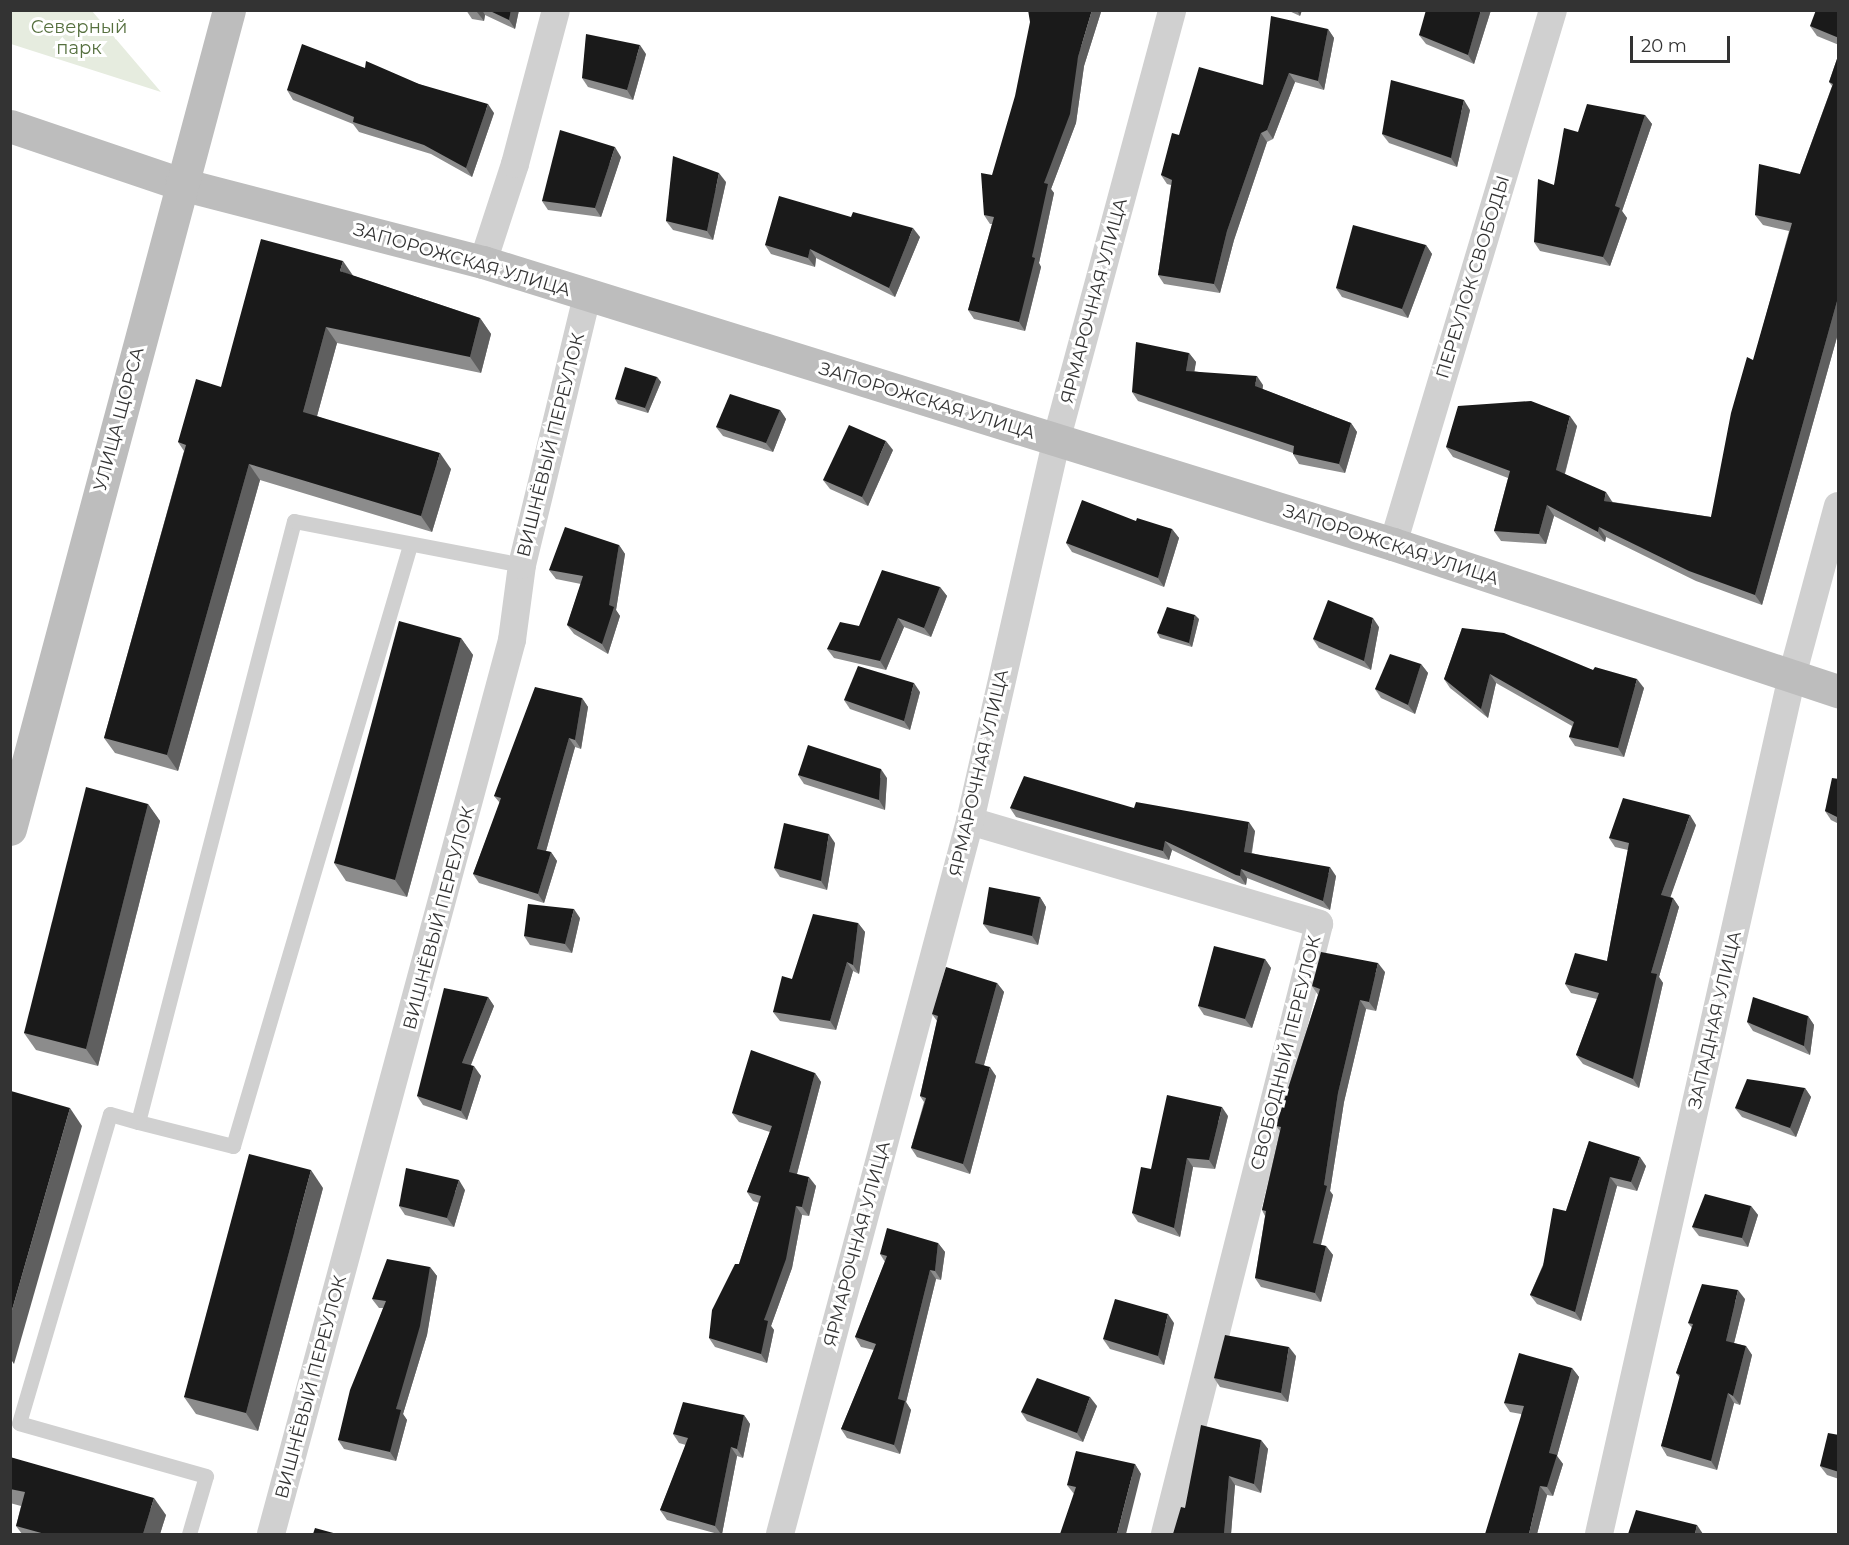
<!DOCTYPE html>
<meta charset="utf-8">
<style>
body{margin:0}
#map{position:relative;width:1849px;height:1545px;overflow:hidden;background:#fff;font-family:Montserrat,sans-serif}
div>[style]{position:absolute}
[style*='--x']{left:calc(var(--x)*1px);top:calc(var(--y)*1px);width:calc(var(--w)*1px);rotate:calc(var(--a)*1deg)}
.green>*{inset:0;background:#e6ecdf}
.lane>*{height:15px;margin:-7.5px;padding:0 7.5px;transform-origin:7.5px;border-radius:7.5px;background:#d0d0d0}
.street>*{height:28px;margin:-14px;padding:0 14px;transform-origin:14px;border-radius:14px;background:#d0d0d0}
.secondary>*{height:33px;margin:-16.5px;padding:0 16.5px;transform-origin:16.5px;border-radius:16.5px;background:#bdbdbd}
.wall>*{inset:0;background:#8c8c8c}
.shaded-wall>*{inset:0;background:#5f5f5f}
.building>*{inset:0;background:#1a1a1a}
span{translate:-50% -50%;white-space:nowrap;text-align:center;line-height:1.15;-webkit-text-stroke:6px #fff;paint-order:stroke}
.park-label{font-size:18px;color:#56703f}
.street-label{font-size:18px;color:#333}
.frame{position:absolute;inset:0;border:12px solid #333;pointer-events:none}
.scale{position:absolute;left:1630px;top:36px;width:100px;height:27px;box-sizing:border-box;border:3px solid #333;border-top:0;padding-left:8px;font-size:18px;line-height:21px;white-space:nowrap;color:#333;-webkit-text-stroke:4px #fff;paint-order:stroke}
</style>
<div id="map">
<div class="green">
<i style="clip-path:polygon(11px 10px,92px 11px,161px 92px,11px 44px)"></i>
</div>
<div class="lane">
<i style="--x:138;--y:1122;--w:98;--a:14.2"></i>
<i style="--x:233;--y:1146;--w:627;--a:-73.59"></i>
<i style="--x:189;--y:1534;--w:60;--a:-73.7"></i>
<i style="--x:206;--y:1476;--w:194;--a:-164.2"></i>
<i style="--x:19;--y:1423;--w:322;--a:-73.6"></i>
<i style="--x:110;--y:1114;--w:29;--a:16"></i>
<i style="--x:138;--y:1122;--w:621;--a:-75.45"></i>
<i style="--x:294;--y:521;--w:232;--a:10.9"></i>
</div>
<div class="street">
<i style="--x:483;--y:262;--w:103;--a:-71.9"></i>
<i style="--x:515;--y:164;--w:159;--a:-75.1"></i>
<i style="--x:1393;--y:544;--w:557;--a:-73.32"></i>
<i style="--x:970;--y:821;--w:364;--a:16.4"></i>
<i style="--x:1319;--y:924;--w:629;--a:104.17"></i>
<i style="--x:271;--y:1534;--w:926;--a:-74.91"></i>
<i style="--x:512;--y:640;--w:76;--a:-82.4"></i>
<i style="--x:522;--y:565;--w:277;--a:-76.4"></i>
<i style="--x:780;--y:1534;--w:738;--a:-75.08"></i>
<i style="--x:970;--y:821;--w:390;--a:-77.2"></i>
<i style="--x:1056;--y:441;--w:446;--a:-74.9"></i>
<i style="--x:1599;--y:1534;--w:879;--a:-77.32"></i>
<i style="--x:1792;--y:676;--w:176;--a:-74.9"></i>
</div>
<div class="secondary">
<i style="--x:10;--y:126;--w:181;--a:18.7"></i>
<i style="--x:181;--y:184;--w:312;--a:14.5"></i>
<i style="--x:483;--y:262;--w:953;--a:17.22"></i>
<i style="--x:1393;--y:544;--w:469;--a:18.3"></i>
<i style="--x:10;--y:829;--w:848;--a:-75.03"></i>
</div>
<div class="wall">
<i style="clip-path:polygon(466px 10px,519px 10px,515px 29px,485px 15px,484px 21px,472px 19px)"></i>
<i style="clip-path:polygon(1287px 10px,1302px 10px,1300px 16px)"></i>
<i style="clip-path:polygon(1491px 10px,1474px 64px,1426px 44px,1419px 35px)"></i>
<i style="clip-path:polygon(1839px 10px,1839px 45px,1817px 36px,1810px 26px)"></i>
<i style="clip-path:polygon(1101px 12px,1084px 66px,1076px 123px,1051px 189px,1054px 193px,1039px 263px,1041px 267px,1025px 331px,974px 319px,968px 310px,992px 224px,990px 224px,984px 215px)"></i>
<i style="clip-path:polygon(1328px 29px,1334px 38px,1324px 90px,1295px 82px,1273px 139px,1267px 142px,1234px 240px,1220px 293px,1164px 284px,1158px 275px,1171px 185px,1167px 184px,1161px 175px,1179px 135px,1263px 85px)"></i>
<i style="clip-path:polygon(1839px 53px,1839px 330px,1762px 605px,1696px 581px,1606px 537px,1605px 542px,1554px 516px,1546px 544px,1501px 541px,1494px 531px,1508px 478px,1453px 457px,1446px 447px,1577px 426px,1565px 474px,1613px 502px,1711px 517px,1789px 231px,1763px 225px,1755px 215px,1800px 174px,1832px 86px,1829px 82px)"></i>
<i style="clip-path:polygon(646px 54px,633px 100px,588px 87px,582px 78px)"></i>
<i style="clip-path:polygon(365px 68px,419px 84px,494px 113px,472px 177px,431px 154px,359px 132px,353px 124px,293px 100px,287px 90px)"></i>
<i style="clip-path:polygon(1470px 110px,1457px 167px,1389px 143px,1382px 134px)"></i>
<i style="clip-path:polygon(1645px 115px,1652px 124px,1622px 211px,1627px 218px,1610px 266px,1540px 251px,1534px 242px,1554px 185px,1578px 132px)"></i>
<i style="clip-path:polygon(621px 157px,601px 217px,548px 210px,542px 201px)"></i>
<i style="clip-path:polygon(726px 182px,713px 240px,673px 230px,666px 221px)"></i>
<i style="clip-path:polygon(920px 237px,895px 297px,816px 258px,815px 267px,771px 254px,765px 245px)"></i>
<i style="clip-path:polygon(1426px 245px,1432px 254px,1408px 318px,1342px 297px,1336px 288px)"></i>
<i style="clip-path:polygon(354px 276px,480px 318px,491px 334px,481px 373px,337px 343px,317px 416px,451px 469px,432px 532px,260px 480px,178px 771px,115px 753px,104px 738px,184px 451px,178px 442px,221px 387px)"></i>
<i style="clip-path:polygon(1189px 353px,1196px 362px,1194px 371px,1263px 385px,1262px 389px,1351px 423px,1357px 432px,1345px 473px,1299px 464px,1293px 454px,1293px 453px,1138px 401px,1132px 392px)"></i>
<i style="clip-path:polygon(657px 377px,661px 382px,648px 413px,618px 404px,615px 399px)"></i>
<i style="clip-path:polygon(780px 410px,786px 419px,773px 452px,723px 436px,716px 427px)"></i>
<i style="clip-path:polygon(893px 450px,868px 506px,830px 489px,823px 480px)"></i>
<i style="clip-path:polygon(1136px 521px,1172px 529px,1179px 538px,1164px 587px,1072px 552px,1066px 543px)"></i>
<i style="clip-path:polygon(619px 545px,625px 554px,616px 610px,620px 616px,608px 654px,574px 634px,567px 625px,581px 584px,556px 579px,549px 570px)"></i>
<i style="clip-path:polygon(940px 587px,947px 596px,931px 637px,904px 627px,886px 670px,834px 658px,827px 649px,859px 626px)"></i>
<i style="clip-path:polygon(1199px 619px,1192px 647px,1160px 638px,1157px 633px)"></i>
<i style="clip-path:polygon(1379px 627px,1371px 670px,1319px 648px,1313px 639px)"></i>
<i style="clip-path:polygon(1462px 628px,1593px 670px,1644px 688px,1624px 757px,1575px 746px,1569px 737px,1572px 726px,1496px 683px,1488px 718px,1450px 688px,1444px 679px)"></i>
<i style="clip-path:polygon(461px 638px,473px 655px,407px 897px,346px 881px,334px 863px)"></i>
<i style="clip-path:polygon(1421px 664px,1428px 673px,1415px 714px,1381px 698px,1375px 689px)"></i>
<i style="clip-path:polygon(920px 692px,910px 730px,850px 709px,844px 700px)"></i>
<i style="clip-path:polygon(582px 698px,588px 707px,581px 749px,575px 747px,546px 851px,551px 852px,557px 861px,544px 903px,479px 883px,473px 874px,500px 803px,494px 796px)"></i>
<i style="clip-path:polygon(798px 775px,887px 778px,885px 810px,804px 784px)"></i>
<i style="clip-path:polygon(1839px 779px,1839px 824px,1831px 820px,1825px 811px)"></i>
<i style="clip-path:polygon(148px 804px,160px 821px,98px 1066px,36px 1050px,24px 1033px)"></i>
<i style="clip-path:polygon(1010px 808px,1134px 808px,1255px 831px,1252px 853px,1336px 876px,1330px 910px,1247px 878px,1246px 885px,1242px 884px,1172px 850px,1169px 860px,1016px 817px)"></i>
<i style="clip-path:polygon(1696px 825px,1670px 897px,1673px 898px,1679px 907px,1659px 977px,1663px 983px,1639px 1088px,1583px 1064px,1576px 1055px,1597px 999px,1571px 993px,1565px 984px,1607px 961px,1628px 850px,1615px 847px,1609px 838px)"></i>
<i style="clip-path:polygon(835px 843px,827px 890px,780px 877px,774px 868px)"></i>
<i style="clip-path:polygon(1040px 897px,1046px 907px,1038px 945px,990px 933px,983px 924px)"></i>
<i style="clip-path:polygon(580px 918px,572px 953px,530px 945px,524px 936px)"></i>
<i style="clip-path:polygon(858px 923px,865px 932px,859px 974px,853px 971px,836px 1030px,780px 1021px,773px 1012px,792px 979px)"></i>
<i style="clip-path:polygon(1265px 959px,1271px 968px,1252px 1028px,1204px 1015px,1198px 1006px)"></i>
<i style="clip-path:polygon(1385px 972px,1376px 1011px,1366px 1009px,1344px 1102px,1330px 1191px,1333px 1195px,1321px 1245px,1326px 1246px,1333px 1255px,1321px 1302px,1261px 1287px,1255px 1278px,1265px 1216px,1262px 1210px,1280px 1131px,1276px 1126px,1318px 995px,1312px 986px)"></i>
<i style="clip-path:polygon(997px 983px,1004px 992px,984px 1065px,996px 1076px,970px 1174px,917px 1157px,911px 1148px,924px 1102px,920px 1096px,937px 1021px,932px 1014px)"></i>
<i style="clip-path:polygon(488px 997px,494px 1006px,471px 1065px,481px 1076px,467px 1120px,423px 1105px,417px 1096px)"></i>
<i style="clip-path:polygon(1808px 1016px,1814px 1025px,1810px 1055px,1753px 1031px,1747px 1022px)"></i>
<i style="clip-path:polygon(815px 1073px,821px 1082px,797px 1174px,816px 1186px,809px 1216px,802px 1215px,792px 1268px,771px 1326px,774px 1330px,767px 1363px,715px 1347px,709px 1338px,739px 1264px,759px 1203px,753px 1201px,747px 1192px,770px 1132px,739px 1122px,732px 1113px)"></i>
<i style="clip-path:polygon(1805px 1088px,1811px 1097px,1796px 1137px,1742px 1117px,1735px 1108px)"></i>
<i style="clip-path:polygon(1228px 1116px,1215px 1169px,1193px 1167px,1180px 1237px,1138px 1222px,1132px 1213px,1151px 1169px)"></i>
<i style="clip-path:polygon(1589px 1141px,1646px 1166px,1637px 1191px,1617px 1186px,1581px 1321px,1537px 1304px,1530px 1295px,1566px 1211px)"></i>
<i style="clip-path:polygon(323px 1188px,258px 1431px,196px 1414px,184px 1397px)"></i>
<i style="clip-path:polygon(465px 1190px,454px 1227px,405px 1215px,399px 1206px)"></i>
<i style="clip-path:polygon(1751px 1206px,1758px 1215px,1748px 1247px,1699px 1236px,1692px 1227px)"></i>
<i style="clip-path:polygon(938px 1243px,945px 1252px,941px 1280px,936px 1279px,906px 1402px,911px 1410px,900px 1454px,847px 1438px,841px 1429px,874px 1350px,861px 1347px,855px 1337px,885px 1262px,880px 1254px)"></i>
<i style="clip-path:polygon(430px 1267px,437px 1276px,427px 1335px,403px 1414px,407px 1420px,396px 1461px,344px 1449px,338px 1440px,383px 1308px,379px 1308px,372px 1299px)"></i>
<i style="clip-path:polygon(1745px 1299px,1734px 1343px,1746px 1346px,1752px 1355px,1740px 1405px,1734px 1403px,1717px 1470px,1667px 1456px,1661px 1446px,1680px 1378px,1676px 1373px,1692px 1328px,1688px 1323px)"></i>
<i style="clip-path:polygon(1174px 1323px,1164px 1365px,1110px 1349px,1103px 1339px)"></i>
<i style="clip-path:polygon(1296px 1356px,1288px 1402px,1220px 1387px,1214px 1378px)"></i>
<i style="clip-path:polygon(1572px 1368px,1579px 1377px,1557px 1456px,1563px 1464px,1553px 1496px,1547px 1495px,1537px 1534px,1521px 1414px,1510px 1412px,1504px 1403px)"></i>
<i style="clip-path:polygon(1097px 1406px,1083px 1442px,1027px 1421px,1021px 1412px)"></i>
<i style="clip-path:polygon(744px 1415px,750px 1424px,743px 1458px,737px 1456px,722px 1534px,718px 1534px,667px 1520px,660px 1510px,686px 1445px,679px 1443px,673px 1434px)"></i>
<i style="clip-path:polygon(1839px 1435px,1839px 1479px,1827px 1475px,1820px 1466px)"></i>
<i style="clip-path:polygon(1261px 1440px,1268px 1449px,1261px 1493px,1235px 1485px,1231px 1534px,1173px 1534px,1185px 1508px)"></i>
<i style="clip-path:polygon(10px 1457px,166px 1515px,160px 1534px,22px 1534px,16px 1526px,21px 1506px,10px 1503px)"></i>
<i style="clip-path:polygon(1135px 1464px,1141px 1474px,1074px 1494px,1067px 1485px)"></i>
</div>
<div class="shaded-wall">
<i style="clip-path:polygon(478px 10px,482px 10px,485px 15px,484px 21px,477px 12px)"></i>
<i style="clip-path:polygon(511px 10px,519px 10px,515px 29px,509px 20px)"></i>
<i style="clip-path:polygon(1092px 10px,1100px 10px,1101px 12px,1084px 66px,1076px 123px,1051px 189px,1054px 193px,1039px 263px,1041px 267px,1025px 331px,1019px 322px,1032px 257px,1044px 183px,1078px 57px)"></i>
<i style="clip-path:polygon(1297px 10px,1302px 10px,1300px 16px)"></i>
<i style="clip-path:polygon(1481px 10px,1491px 10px,1474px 64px,1468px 55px)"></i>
<i style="clip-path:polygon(1328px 29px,1334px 38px,1324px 90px,1318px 81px)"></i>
<i style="clip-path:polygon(640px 45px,646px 54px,633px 100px,627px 90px)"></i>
<i style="clip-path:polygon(1289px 73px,1295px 82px,1273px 139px,1267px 130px)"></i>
<i style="clip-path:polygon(1464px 100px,1470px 110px,1457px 167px,1451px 158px)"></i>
<i style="clip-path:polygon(488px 104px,494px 113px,472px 177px,466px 168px)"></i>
<i style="clip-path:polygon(1645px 115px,1652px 124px,1622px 211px,1627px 218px,1610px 266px,1603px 257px,1615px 206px)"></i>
<i style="clip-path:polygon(1261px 133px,1267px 142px,1234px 240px,1220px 293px,1214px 284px,1227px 231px)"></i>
<i style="clip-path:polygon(615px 147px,621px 157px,601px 217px,595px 208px)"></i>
<i style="clip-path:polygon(719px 173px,726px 182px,713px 240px,707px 231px)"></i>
<i style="clip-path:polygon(913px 228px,920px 237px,895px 297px,889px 288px)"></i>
<i style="clip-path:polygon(1426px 245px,1432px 254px,1408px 318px,1402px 309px)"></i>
<i style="clip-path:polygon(810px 249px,816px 258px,815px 267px,808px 258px)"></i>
<i style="clip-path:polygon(343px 261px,354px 277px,340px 271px)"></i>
<i style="clip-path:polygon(1839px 294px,1839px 330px,1762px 605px,1755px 595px)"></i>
<i style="clip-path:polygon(480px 318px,491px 334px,481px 373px,470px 357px)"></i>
<i style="clip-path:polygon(326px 327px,337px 343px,314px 427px,303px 412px)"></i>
<i style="clip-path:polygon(1189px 353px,1196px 362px,1193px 380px,1186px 371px)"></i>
<i style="clip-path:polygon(1257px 376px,1263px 385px,1262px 395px,1255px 386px)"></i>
<i style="clip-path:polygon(657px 377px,661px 382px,648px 413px,645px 408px)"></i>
<i style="clip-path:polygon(780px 410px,786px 419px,773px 452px,766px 443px)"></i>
<i style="clip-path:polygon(1570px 416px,1577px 426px,1563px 480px,1556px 470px)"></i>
<i style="clip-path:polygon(1351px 423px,1357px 432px,1345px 473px,1339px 464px)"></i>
<i style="clip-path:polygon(886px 441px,893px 450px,868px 506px,862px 497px)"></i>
<i style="clip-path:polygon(440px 453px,451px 469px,432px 532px,421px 516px)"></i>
<i style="clip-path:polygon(249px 464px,260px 480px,178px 771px,167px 755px)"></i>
<i style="clip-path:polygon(1606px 492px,1613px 503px,1604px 501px)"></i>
<i style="clip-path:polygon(1547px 505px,1554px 516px,1546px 544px,1539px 534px)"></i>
<i style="clip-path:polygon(1599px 527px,1606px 537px,1605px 542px,1598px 532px)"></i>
<i style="clip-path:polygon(1172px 529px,1179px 538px,1164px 587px,1158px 578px)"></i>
<i style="clip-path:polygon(619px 545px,625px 554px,616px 610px,620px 616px,608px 654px,602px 644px)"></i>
<i style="clip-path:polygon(940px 587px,947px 596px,931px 637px,924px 628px)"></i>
<i style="clip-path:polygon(1195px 615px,1199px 619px,1192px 647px,1189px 643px)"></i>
<i style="clip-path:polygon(898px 618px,904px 627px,886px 670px,880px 661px)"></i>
<i style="clip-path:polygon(1373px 618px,1379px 627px,1371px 670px,1364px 661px)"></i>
<i style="clip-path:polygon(461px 638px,473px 655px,407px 897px,395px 880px)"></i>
<i style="clip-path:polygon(1421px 664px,1428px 673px,1415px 714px,1408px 705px)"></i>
<i style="clip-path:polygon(1490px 674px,1496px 683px,1488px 718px,1481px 709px)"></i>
<i style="clip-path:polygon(1637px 679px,1644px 688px,1624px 757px,1618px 748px)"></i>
<i style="clip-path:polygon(914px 683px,920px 692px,910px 730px,904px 721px)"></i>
<i style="clip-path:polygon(582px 698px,588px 707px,581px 749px,575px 740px)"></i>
<i style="clip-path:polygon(569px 738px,575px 747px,544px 858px,537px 849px)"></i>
<i style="clip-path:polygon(881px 769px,887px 778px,885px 810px,879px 800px)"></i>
<i style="clip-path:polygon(148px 804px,160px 821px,98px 1066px,86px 1049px)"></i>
<i style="clip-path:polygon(1690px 815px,1696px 825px,1668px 904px,1661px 895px)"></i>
<i style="clip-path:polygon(1249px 822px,1255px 831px,1250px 861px,1244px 852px)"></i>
<i style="clip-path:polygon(829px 834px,835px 843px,827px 890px,821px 881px)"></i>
<i style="clip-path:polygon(1165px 841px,1172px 850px,1169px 860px,1163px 851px)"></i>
<i style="clip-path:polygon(551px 852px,557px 861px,544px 903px,538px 894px)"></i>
<i style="clip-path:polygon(1330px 867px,1336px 876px,1330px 910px,1323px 901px)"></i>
<i style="clip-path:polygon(1241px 869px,1247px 878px,1246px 885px,1240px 876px)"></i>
<i style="clip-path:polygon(1040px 897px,1046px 907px,1038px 945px,1032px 936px)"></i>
<i style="clip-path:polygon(1673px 898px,1679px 907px,1659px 977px,1663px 983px,1639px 1088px,1633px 1079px,1651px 973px)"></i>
<i style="clip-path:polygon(574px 909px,580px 918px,572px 953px,565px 944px)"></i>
<i style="clip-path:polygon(858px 923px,865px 932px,859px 974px,853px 965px)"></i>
<i style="clip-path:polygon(1265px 959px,1271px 968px,1252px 1028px,1245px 1019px)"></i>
<i style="clip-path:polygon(847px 962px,853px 971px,836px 1030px,830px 1021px)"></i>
<i style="clip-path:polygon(1378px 963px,1385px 972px,1376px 1011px,1369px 1002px)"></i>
<i style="clip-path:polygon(997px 983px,1004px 992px,982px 1072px,975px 1063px)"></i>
<i style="clip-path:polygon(488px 997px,494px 1006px,468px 1072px,462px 1063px)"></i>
<i style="clip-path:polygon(1360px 1000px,1366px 1009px,1344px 1102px,1330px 1191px,1333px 1195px,1319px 1252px,1313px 1243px,1324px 1185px,1338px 1093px)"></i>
<i style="clip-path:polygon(1808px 1016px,1814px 1025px,1810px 1055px,1804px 1046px)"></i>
<i style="clip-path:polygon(474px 1066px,481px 1076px,467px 1120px,461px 1111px)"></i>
<i style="clip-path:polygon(990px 1067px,996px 1076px,970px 1174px,963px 1164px)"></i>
<i style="clip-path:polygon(815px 1073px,821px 1082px,795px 1181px,789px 1172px)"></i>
<i style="clip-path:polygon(1805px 1088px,1811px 1097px,1796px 1137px,1790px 1128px)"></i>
<i style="clip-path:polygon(1222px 1107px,1228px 1116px,1215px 1169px,1209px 1160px)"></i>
<i style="clip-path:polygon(70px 1108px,82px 1126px,14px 1364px,10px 1358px,10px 1317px)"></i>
<i style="clip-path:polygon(1640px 1157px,1646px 1166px,1637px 1191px,1631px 1182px)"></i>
<i style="clip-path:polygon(1187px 1158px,1193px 1167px,1180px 1237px,1174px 1228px)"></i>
<i style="clip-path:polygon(311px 1170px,323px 1188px,258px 1431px,246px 1413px)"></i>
<i style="clip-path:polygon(809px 1177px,816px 1186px,809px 1216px,802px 1207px)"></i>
<i style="clip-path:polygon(1610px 1177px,1617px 1186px,1581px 1321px,1575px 1312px)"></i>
<i style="clip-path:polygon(459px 1180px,465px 1190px,454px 1227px,447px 1218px)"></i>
<i style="clip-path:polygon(796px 1206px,802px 1215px,792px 1268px,771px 1326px,774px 1330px,767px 1363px,761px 1354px,764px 1320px)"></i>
<i style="clip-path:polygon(1751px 1206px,1758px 1215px,1748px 1247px,1742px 1238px)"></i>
<i style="clip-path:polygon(938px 1243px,945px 1252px,941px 1280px,935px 1271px)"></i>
<i style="clip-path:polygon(1326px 1246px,1333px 1255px,1321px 1302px,1315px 1293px)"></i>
<i style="clip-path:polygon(430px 1267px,437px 1276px,427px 1335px,403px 1414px,407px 1420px,396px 1461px,390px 1452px,396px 1409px)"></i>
<i style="clip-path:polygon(930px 1270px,936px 1279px,906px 1402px,911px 1410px,900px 1454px,894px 1445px,898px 1399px)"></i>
<i style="clip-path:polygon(1738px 1290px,1745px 1299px,1732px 1351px,1726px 1341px)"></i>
<i style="clip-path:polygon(1168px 1314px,1174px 1323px,1164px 1365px,1158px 1356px)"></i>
<i style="clip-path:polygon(1746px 1346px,1752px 1355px,1740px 1405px,1733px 1396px)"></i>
<i style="clip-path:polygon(1289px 1347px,1296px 1356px,1288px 1402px,1281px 1393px)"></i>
<i style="clip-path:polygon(1572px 1368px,1579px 1377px,1557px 1456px,1563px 1464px,1553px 1496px,1547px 1487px,1549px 1453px)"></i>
<i style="clip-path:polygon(1728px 1393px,1734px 1403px,1717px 1470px,1711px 1461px)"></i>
<i style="clip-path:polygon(1090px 1397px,1097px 1406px,1083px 1442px,1077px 1433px)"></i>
<i style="clip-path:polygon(744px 1415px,750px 1424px,743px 1458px,737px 1449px)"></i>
<i style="clip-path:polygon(1261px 1440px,1268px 1449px,1261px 1493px,1254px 1484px)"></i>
<i style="clip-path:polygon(731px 1447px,737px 1456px,722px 1534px,721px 1534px,715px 1526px)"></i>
<i style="clip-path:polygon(1135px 1464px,1141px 1474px,1126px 1534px,1117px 1534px)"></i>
<i style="clip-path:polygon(1229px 1476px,1235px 1485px,1231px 1534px,1224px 1534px)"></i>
<i style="clip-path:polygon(1540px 1486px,1547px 1495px,1537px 1534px,1529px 1534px)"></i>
<i style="clip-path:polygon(154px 1498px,166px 1515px,160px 1534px,143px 1534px)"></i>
<i style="clip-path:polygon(1697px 1525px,1703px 1534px,1695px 1534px)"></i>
</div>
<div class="building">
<i style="clip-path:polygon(488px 10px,511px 10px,509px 20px)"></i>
<i style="clip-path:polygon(1028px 10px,1092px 10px,1078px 57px,1070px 114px,1044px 183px,1048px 184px,1032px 257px,1035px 258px,1019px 322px,968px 310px,994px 217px,984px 215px,981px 173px,992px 175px,1015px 96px,1030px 22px)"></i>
<i style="clip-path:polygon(1426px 10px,1481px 10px,1468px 55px,1419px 35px)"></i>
<i style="clip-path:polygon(1816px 10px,1839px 10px,1839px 38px,1810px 26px)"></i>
<i style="clip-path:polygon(1271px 16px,1328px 29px,1318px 81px,1289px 73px,1267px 130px,1261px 133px,1227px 231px,1214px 284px,1158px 275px,1172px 180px,1161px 175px,1172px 133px,1179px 135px,1199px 67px,1263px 85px)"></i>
<i style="clip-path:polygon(586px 34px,640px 45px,627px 90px,582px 78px)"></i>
<i style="clip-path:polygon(302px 44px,365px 68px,366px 61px,419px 84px,488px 104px,466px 168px,424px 145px,353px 122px,354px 117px,287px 90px)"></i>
<i style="clip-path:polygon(1839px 53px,1839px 246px,1837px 249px,1839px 249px,1839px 294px,1755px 595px,1689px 571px,1599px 527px,1598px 532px,1547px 505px,1539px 534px,1494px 531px,1510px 471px,1446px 447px,1458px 406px,1531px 401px,1570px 416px,1556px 470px,1606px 492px,1604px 501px,1711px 517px,1731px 413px,1747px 357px,1753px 360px,1792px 223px,1755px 215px,1759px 164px,1800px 174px,1833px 84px,1829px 82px)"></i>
<i style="clip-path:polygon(1391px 80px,1464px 100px,1451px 158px,1382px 134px)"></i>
<i style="clip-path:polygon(1587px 104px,1645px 115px,1615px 206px,1620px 208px,1603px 257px,1534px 242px,1538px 179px,1554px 185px,1564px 128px,1578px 132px)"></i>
<i style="clip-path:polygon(560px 130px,615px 147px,595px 208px,542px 201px)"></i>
<i style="clip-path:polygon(673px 156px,719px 173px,707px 231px,666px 221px)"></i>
<i style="clip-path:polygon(779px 196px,851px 217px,853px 212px,913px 228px,889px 288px,810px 249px,808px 258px,765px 245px)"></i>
<i style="clip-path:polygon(1353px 225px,1426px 245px,1402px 309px,1336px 288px)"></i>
<i style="clip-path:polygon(261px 239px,343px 261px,340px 271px,480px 318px,470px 357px,326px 327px,303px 412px,440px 453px,421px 516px,249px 464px,167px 755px,104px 738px,186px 445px,178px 442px,196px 379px,221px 387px)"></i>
<i style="clip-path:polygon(1136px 342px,1189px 353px,1186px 371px,1257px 376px,1255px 386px,1351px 423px,1339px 464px,1293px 454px,1294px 446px,1132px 392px)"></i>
<i style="clip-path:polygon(625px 367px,657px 377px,645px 408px,615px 399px)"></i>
<i style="clip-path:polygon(730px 394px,780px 410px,766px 443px,716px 427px)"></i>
<i style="clip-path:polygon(849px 425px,886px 441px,862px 497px,823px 480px)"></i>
<i style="clip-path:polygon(1082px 500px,1136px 521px,1137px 518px,1172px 529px,1158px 578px,1066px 543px)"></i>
<i style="clip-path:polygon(565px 527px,619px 545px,609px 605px,614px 607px,602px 644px,567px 625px,583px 576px,549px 570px)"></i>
<i style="clip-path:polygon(882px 570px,940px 587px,924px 628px,898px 618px,880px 661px,827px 649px,840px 622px,859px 626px)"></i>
<i style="clip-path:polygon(1328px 600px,1373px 618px,1364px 661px,1313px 639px)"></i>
<i style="clip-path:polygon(1167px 607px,1195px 615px,1189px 643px,1157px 633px)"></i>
<i style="clip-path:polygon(399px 621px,461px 638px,395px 880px,334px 863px)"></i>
<i style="clip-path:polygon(1462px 628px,1504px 633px,1593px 670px,1595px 667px,1637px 679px,1618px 748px,1569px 737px,1574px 722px,1490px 674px,1481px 709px,1444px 679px)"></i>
<i style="clip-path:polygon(1390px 654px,1421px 664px,1408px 705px,1375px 689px)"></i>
<i style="clip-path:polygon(858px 666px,914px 683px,904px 721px,844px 700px)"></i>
<i style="clip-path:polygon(535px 687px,582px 698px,575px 740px,569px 738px,537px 849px,551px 852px,538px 894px,473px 874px,501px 798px,494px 796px)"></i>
<i style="clip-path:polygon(808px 745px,881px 769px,879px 800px,798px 775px)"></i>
<i style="clip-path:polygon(1024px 776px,1134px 808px,1136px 802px,1249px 822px,1244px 852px,1330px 867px,1323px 901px,1241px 869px,1240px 876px,1236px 875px,1165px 841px,1163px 851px,1010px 808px)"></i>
<i style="clip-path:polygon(1832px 778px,1839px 779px,1839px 818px,1825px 811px)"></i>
<i style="clip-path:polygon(86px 787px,148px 804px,86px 1049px,24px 1033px)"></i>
<i style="clip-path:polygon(1623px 798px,1690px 815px,1661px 895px,1673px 898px,1651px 973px,1657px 974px,1633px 1079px,1576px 1055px,1599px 993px,1565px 984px,1575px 953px,1607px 961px,1629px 843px,1609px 838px)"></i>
<i style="clip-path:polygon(784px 823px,829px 834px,821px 881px,774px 868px)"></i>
<i style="clip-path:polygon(989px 887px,1040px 897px,1032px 936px,983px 924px)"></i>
<i style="clip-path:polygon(528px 904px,574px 909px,565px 944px,524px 936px)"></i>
<i style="clip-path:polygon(813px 914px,858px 923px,853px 965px,847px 962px,830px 1021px,773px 1012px,782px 976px,792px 979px)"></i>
<i style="clip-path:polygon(1214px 946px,1265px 959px,1245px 1019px,1198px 1006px)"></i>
<i style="clip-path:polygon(1321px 952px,1378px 963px,1369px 1002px,1360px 1000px,1338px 1093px,1324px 1185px,1327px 1186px,1313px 1243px,1326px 1246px,1315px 1293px,1255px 1278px,1266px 1211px,1262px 1210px,1281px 1127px,1276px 1126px,1320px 989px,1312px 986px)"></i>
<i style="clip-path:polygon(946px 967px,997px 983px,975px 1063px,990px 1067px,963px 1164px,911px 1148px,926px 1098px,920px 1096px,938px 1016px,932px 1014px)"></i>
<i style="clip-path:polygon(444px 988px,488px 997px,462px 1063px,474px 1066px,461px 1111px,417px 1096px)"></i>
<i style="clip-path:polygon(1753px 997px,1808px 1016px,1804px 1046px,1747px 1022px)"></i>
<i style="clip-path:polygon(751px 1050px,815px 1073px,789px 1172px,809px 1177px,802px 1207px,796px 1206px,786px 1259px,764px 1320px,768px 1321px,761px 1354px,709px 1338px,712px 1310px,735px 1264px,739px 1264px,761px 1196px,747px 1192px,772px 1126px,732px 1113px)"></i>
<i style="clip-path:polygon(1747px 1079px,1805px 1088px,1790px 1128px,1735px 1108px)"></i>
<i style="clip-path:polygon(11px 1091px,70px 1108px,10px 1317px,10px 1092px)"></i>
<i style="clip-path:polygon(1167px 1095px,1222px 1107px,1209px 1160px,1187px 1158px,1174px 1228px,1132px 1213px,1141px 1167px,1151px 1169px)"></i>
<i style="clip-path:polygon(1589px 1141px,1640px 1157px,1631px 1182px,1610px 1177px,1575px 1312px,1530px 1295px,1543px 1266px,1553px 1208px,1566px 1211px)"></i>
<i style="clip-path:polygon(249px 1154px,311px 1170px,246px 1413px,184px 1397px)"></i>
<i style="clip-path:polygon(406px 1168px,459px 1180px,447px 1218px,399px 1206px)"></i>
<i style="clip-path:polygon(1705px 1194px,1751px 1206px,1742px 1238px,1692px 1227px)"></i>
<i style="clip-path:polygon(887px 1228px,938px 1243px,935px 1271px,930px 1270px,898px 1399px,905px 1401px,894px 1445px,841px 1429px,876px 1344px,855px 1337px,887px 1256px,880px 1254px)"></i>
<i style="clip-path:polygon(387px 1259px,430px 1267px,420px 1326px,396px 1409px,401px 1410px,390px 1452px,338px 1440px,350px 1390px,386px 1301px,372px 1299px)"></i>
<i style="clip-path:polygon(1702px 1284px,1738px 1290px,1726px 1341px,1746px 1346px,1733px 1396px,1728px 1393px,1711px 1461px,1661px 1446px,1680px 1375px,1676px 1373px,1693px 1324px,1688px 1323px)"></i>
<i style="clip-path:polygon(1115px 1299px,1168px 1314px,1158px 1356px,1103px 1339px)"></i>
<i style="clip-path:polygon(1225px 1335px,1289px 1347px,1281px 1393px,1214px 1378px)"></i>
<i style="clip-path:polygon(1519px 1353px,1572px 1368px,1549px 1453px,1557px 1455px,1547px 1487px,1540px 1486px,1529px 1534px,1485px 1534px,1524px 1406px,1504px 1403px)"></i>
<i style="clip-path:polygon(1037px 1378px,1090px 1397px,1077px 1433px,1021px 1412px)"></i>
<i style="clip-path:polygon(683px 1402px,744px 1415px,737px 1449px,731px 1447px,715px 1526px,660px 1510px,688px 1438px,673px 1434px)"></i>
<i style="clip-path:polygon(1201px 1425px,1261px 1440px,1254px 1484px,1229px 1476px,1224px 1534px,1173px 1534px,1181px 1507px,1185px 1508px)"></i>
<i style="clip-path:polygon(1828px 1433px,1839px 1435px,1839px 1472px,1820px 1466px)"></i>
<i style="clip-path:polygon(1076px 1451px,1135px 1464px,1117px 1534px,1060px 1534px,1076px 1487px,1067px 1485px)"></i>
<i style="clip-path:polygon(10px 1457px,154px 1498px,143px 1534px,45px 1534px,16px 1526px,25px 1492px,10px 1489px)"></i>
<i style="clip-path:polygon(1636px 1510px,1697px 1525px,1695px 1534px,1628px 1534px)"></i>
<i style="clip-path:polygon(315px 1528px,337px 1534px,313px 1534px)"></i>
</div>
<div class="park-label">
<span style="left:79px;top:38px">Северный<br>парк</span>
</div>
<div class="street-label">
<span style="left:462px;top:260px;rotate:16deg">ЗАПОРОЖСКАЯ УЛИЦА</span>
<span style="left:1473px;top:277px;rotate:-73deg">ПЕРЕУЛОК СВОБОДЫ</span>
<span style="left:1094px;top:301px;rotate:-75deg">ЯРМАРОЧНАЯ УЛИЦА</span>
<span style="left:927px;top:401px;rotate:17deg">ЗАПОРОЖСКАЯ УЛИЦА</span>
<span style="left:119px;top:419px;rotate:-75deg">УЛИЦА ЩОРСА</span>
<span style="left:551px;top:445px;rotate:-76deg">ВИШНЁВЫЙ ПЕРЕУЛОК</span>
<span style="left:1391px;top:545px;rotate:18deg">ЗАПОРОЖСКАЯ УЛИЦА</span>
<span style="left:979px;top:773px;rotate:-77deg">ЯРМАРОЧНАЯ УЛИЦА</span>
<span style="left:439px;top:918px;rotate:-75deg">ВИШНЁВЫЙ ПЕРЕУЛОК</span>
<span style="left:1715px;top:1020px;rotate:-77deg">ЗАПАДНАЯ УЛИЦА</span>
<span style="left:1286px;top:1053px;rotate:-76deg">СВОБОДНЫЙ ПЕРЕУЛОК</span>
<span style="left:857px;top:1244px;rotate:-75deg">ЯРМАРОЧНАЯ УЛИЦА</span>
<span style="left:311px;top:1387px;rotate:-75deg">ВИШНЁВЫЙ ПЕРЕУЛОК</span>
</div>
<div class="frame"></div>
<div class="scale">20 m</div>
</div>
